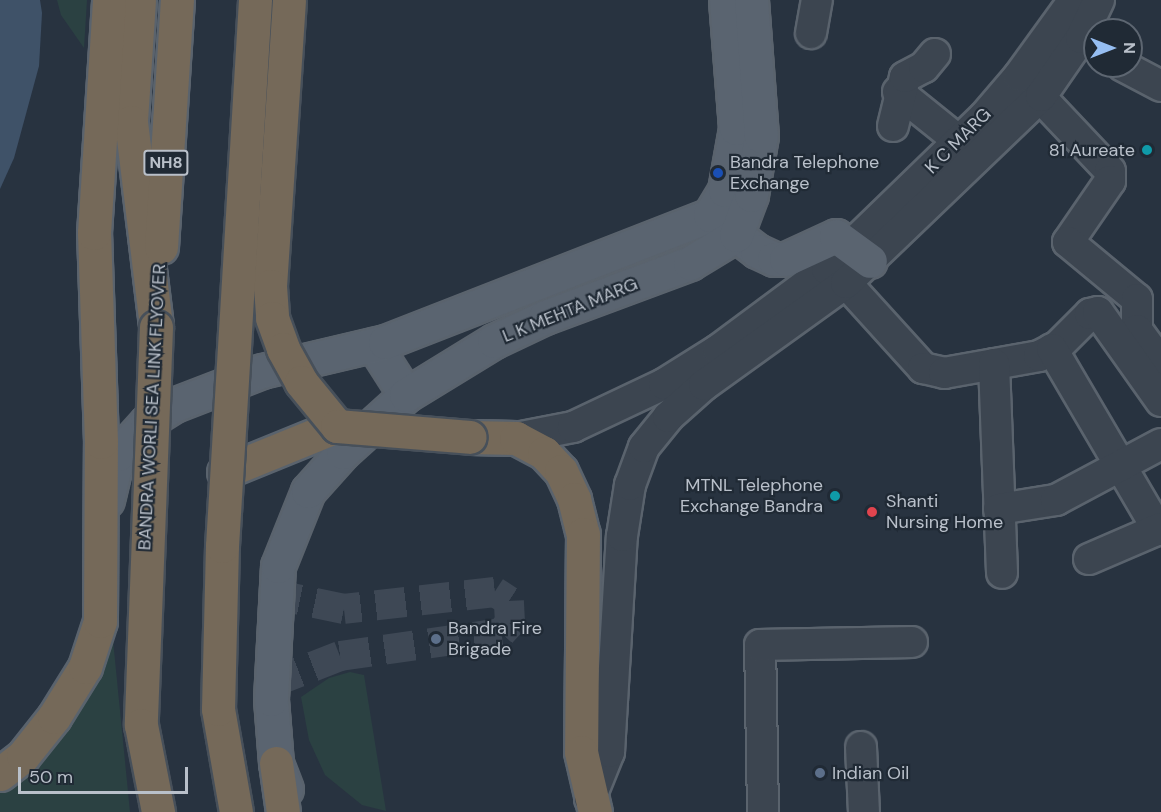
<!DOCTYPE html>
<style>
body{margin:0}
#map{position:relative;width:1161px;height:812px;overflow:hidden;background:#283340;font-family:"DM Sans",sans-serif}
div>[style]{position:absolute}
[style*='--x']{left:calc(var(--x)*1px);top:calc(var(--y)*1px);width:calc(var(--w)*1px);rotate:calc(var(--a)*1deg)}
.green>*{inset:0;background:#2b4142}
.water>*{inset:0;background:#3f5268}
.minor-tunnel>*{height:30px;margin-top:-15px;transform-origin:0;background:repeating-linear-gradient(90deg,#3e4855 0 30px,transparent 0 45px)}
.roads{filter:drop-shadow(2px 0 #5a636d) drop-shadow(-2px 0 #5a636d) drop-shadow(0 2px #5a636d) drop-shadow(0 -2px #5a636d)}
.minor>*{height:30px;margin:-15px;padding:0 15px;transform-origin:15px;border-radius:15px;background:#3c4550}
.major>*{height:33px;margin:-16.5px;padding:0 16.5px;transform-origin:16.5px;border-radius:16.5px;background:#5a6470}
.highway>*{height:33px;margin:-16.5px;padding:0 16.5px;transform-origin:16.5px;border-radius:16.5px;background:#756959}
.bridges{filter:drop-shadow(2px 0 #47505a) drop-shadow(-2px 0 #47505a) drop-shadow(0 2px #47505a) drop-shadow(0 -2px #47505a)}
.highway-bridge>*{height:33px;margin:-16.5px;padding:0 16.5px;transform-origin:16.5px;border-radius:16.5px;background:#756959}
.dots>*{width:16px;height:16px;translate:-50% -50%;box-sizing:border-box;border:3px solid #202a35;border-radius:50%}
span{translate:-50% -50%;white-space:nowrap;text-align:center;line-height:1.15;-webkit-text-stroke:4.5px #202a35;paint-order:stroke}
.shield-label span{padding:2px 4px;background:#202a35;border:2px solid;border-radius:4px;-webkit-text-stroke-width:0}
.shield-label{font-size:16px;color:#b9c0ca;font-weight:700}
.street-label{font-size:18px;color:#b9c0ca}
.poi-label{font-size:18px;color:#b9c0ca}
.right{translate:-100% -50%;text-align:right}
.left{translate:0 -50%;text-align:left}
.north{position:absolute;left:1083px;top:18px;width:60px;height:60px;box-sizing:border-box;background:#202a35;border:2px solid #5d6671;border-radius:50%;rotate:90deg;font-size:16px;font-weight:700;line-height:24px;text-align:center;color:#b9c0ca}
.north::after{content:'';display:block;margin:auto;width:21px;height:27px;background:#96bef2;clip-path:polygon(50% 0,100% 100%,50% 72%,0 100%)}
.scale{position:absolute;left:18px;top:767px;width:170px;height:27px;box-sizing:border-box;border:3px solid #b9c0ca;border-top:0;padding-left:8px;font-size:18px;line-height:21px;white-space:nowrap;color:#b9c0ca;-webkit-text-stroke:4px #202a35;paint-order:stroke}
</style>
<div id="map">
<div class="green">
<i style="clip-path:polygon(57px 0,87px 0,84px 48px,61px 15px)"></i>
<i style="clip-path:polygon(113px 640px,130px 812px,0 812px,0 789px,90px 688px)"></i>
<i style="clip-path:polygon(350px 672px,364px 675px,386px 811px,362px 805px,325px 775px,309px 740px,301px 697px,329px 678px)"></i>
</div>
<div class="water">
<i style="clip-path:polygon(0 0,40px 0,42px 13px,39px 66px,14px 158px,0 189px)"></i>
</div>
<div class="minor-tunnel">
<i style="--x:271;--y:683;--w:74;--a:-21.4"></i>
<i style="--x:340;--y:656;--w:163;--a:-8.1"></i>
<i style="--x:501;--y:633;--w:13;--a:-48"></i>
<i style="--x:510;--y:623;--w:22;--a:-93"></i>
<i style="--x:509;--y:601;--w:17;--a:-147"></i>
<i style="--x:495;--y:592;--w:152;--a:173.6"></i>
<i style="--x:344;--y:609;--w:54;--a:-168.3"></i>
<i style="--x:291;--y:598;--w:17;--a:-144"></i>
</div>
<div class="roads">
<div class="minor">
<i style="--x:811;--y:33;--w:34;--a:-80"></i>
<i style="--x:1123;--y:66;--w:43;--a:27.8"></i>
<i style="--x:1026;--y:82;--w:122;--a:46.7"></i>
<i style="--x:1110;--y:171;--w:10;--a:90"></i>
<i style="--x:1110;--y:181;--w:74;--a:124.5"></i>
<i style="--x:1068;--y:242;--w:89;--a:39.6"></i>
<i style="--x:1137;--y:299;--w:31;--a:90"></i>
<i style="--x:1137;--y:330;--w:41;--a:54"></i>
<i style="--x:898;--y:92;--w:78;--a:38.8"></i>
<i style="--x:893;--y:126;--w:50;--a:-76.2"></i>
<i style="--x:905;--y:77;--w:21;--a:-28"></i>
<i style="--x:924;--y:67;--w:17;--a:-50"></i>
<i style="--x:846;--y:283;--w:115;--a:47.8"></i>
<i style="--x:923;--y:368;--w:22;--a:13"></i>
<i style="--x:944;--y:373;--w:97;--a:-10.1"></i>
<i style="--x:1039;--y:356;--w:20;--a:-27"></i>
<i style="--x:1057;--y:347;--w:47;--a:-45"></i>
<i style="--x:1090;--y:314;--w:8;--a:-14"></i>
<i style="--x:1098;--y:312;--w:109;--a:54.7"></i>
<i style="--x:1052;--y:349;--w:210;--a:59.6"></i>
<i style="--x:994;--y:364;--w:209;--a:87.8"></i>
<i style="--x:516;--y:438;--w:58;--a:-10.9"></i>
<i style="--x:573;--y:427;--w:101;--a:-25.3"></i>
<i style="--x:664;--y:384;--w:64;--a:-32.2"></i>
<i style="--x:718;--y:350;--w:136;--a:-36.6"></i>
<i style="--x:827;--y:269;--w:219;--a:-44.1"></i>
<i style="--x:984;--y:117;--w:54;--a:-49.5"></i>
<i style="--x:1019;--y:76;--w:94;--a:-54.1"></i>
<i style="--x:999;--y:509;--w:58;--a:-9"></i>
<i style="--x:1056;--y:500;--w:119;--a:-28.1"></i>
<i style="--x:1089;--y:559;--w:78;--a:-23.3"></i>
<i style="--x:861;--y:747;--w:65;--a:87.4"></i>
<i style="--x:590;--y:799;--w:51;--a:-68"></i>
<i style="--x:609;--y:752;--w:216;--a:-86.6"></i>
<i style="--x:622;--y:536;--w:52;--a:-81.1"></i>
<i style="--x:630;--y:485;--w:40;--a:-69.8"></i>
<i style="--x:644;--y:447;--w:38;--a:-51"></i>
<i style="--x:668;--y:417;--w:48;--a:-41.6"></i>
<i style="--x:704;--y:385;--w:175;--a:-35.7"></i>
<i style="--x:846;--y:283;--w:270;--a:-43.8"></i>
<i style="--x:1041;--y:96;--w:70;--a:-55.4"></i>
<i style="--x:1081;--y:38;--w:42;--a:-64.7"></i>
<i style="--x:763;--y:812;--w:167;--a:-91"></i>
<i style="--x:760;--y:645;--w:152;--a:-1.1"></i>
</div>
<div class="major">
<i style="--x:718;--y:221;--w:49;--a:37.6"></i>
<i style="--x:757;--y:251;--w:19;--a:25"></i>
<i style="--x:774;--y:259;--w:12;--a:0"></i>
<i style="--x:786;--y:259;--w:55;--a:-24.7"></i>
<i style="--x:836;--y:236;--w:42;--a:36.3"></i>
<i style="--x:374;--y:345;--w:59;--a:57.4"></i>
<i style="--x:107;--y:500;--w:47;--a:-76.6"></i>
<i style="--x:118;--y:454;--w:43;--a:-47.8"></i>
<i style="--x:147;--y:422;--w:32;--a:-32"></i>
<i style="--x:174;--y:405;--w:94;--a:-21.1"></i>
<i style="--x:262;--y:371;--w:126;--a:-13.3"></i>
<i style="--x:385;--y:342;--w:349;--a:-21.3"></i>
<i style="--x:710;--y:215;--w:29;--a:-59"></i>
<i style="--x:725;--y:190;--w:63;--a:-79.9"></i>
<i style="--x:736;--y:128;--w:128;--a:-94.5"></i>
<i style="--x:286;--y:789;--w:28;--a:-111"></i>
<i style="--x:276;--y:763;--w:64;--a:-94.5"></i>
<i style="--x:271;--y:699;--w:133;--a:-87"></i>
<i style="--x:278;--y:566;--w:81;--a:-68.2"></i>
<i style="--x:308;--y:491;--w:52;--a:-48.1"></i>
<i style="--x:343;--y:452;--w:85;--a:-42.1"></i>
<i style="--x:406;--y:395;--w:103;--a:-31.5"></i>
<i style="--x:494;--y:341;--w:56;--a:-25.2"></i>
<i style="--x:545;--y:317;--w:155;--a:-20.4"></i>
<i style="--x:690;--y:263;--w:54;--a:-31.3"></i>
<i style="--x:736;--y:235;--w:43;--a:-69.4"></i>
<i style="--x:751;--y:195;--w:60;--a:-80.4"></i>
<i style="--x:761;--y:136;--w:136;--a:-94.2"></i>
</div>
<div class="highway">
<i style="--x:139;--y:0;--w:122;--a:93.8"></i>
<i style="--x:131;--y:122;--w:207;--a:83"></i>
<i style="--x:161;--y:247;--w:248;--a:-86.3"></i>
<i style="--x:470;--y:437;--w:46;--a:1.2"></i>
<i style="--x:516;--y:438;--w:32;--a:28"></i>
<i style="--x:544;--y:453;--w:25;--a:47"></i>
<i style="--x:561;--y:471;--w:31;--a:65"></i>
<i style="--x:574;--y:499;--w:36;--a:76"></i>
<i style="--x:583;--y:534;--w:218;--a:90.5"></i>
<i style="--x:581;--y:752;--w:62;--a:76.9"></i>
<i style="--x:224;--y:472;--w:122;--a:-22.2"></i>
<i style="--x:276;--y:763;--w:49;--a:81.9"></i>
<i style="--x:0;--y:774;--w:29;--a:-38"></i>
<i style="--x:23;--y:756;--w:50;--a:-51.5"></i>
<i style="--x:54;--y:717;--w:59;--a:-58.2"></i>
<i style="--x:85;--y:667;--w:48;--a:-71.9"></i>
<i style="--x:100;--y:621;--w:179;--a:-89.7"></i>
<i style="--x:101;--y:442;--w:209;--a:-91.9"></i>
<i style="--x:94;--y:233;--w:233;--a:-86.3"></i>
</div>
</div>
<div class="bridges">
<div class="highway-bridge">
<i style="--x:289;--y:0;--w:287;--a:93.8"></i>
<i style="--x:270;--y:286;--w:32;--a:86"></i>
<i style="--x:272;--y:318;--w:33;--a:70"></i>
<i style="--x:283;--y:349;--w:38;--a:61"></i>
<i style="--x:301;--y:382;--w:57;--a:50.7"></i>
<i style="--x:337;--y:426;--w:133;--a:4.7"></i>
<i style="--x:156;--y:327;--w:398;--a:92.2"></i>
<i style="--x:141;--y:725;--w:89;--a:78.9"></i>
<i style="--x:236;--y:812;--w:105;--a:-99.9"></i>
<i style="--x:218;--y:709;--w:163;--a:-88.6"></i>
<i style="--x:222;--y:546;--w:547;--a:-86.54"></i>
</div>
</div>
<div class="dots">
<i style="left:1147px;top:150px;background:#0f9aa8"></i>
<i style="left:718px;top:173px;background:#1a4fb4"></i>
<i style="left:835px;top:496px;background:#0f9aa8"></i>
<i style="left:872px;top:512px;background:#e0444e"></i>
<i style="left:436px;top:639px;background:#5c6f8a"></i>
<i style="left:820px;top:773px;background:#5c6f8a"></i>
</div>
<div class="shield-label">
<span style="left:166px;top:163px">NH8</span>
</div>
<div class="street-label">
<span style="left:958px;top:141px;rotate:-45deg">K C MARG</span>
<span style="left:570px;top:310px;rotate:-22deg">L K MEHTA MARG</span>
<span style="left:152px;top:407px;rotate:-87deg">BANDRA WORLI SEA LINK FLYOVER</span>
</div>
<div class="poi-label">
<span class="right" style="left:1135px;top:150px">81 Aureate</span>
<span class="left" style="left:730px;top:173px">Bandra Telephone<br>Exchange</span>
<span class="right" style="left:823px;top:496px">MTNL Telephone<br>Exchange Bandra</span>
<span class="left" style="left:886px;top:512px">Shanti<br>Nursing Home</span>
<span class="left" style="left:448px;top:639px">Bandra Fire<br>Brigade</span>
<span class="left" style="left:832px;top:773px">Indian Oil</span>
</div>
<div class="north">N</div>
<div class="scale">50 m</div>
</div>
